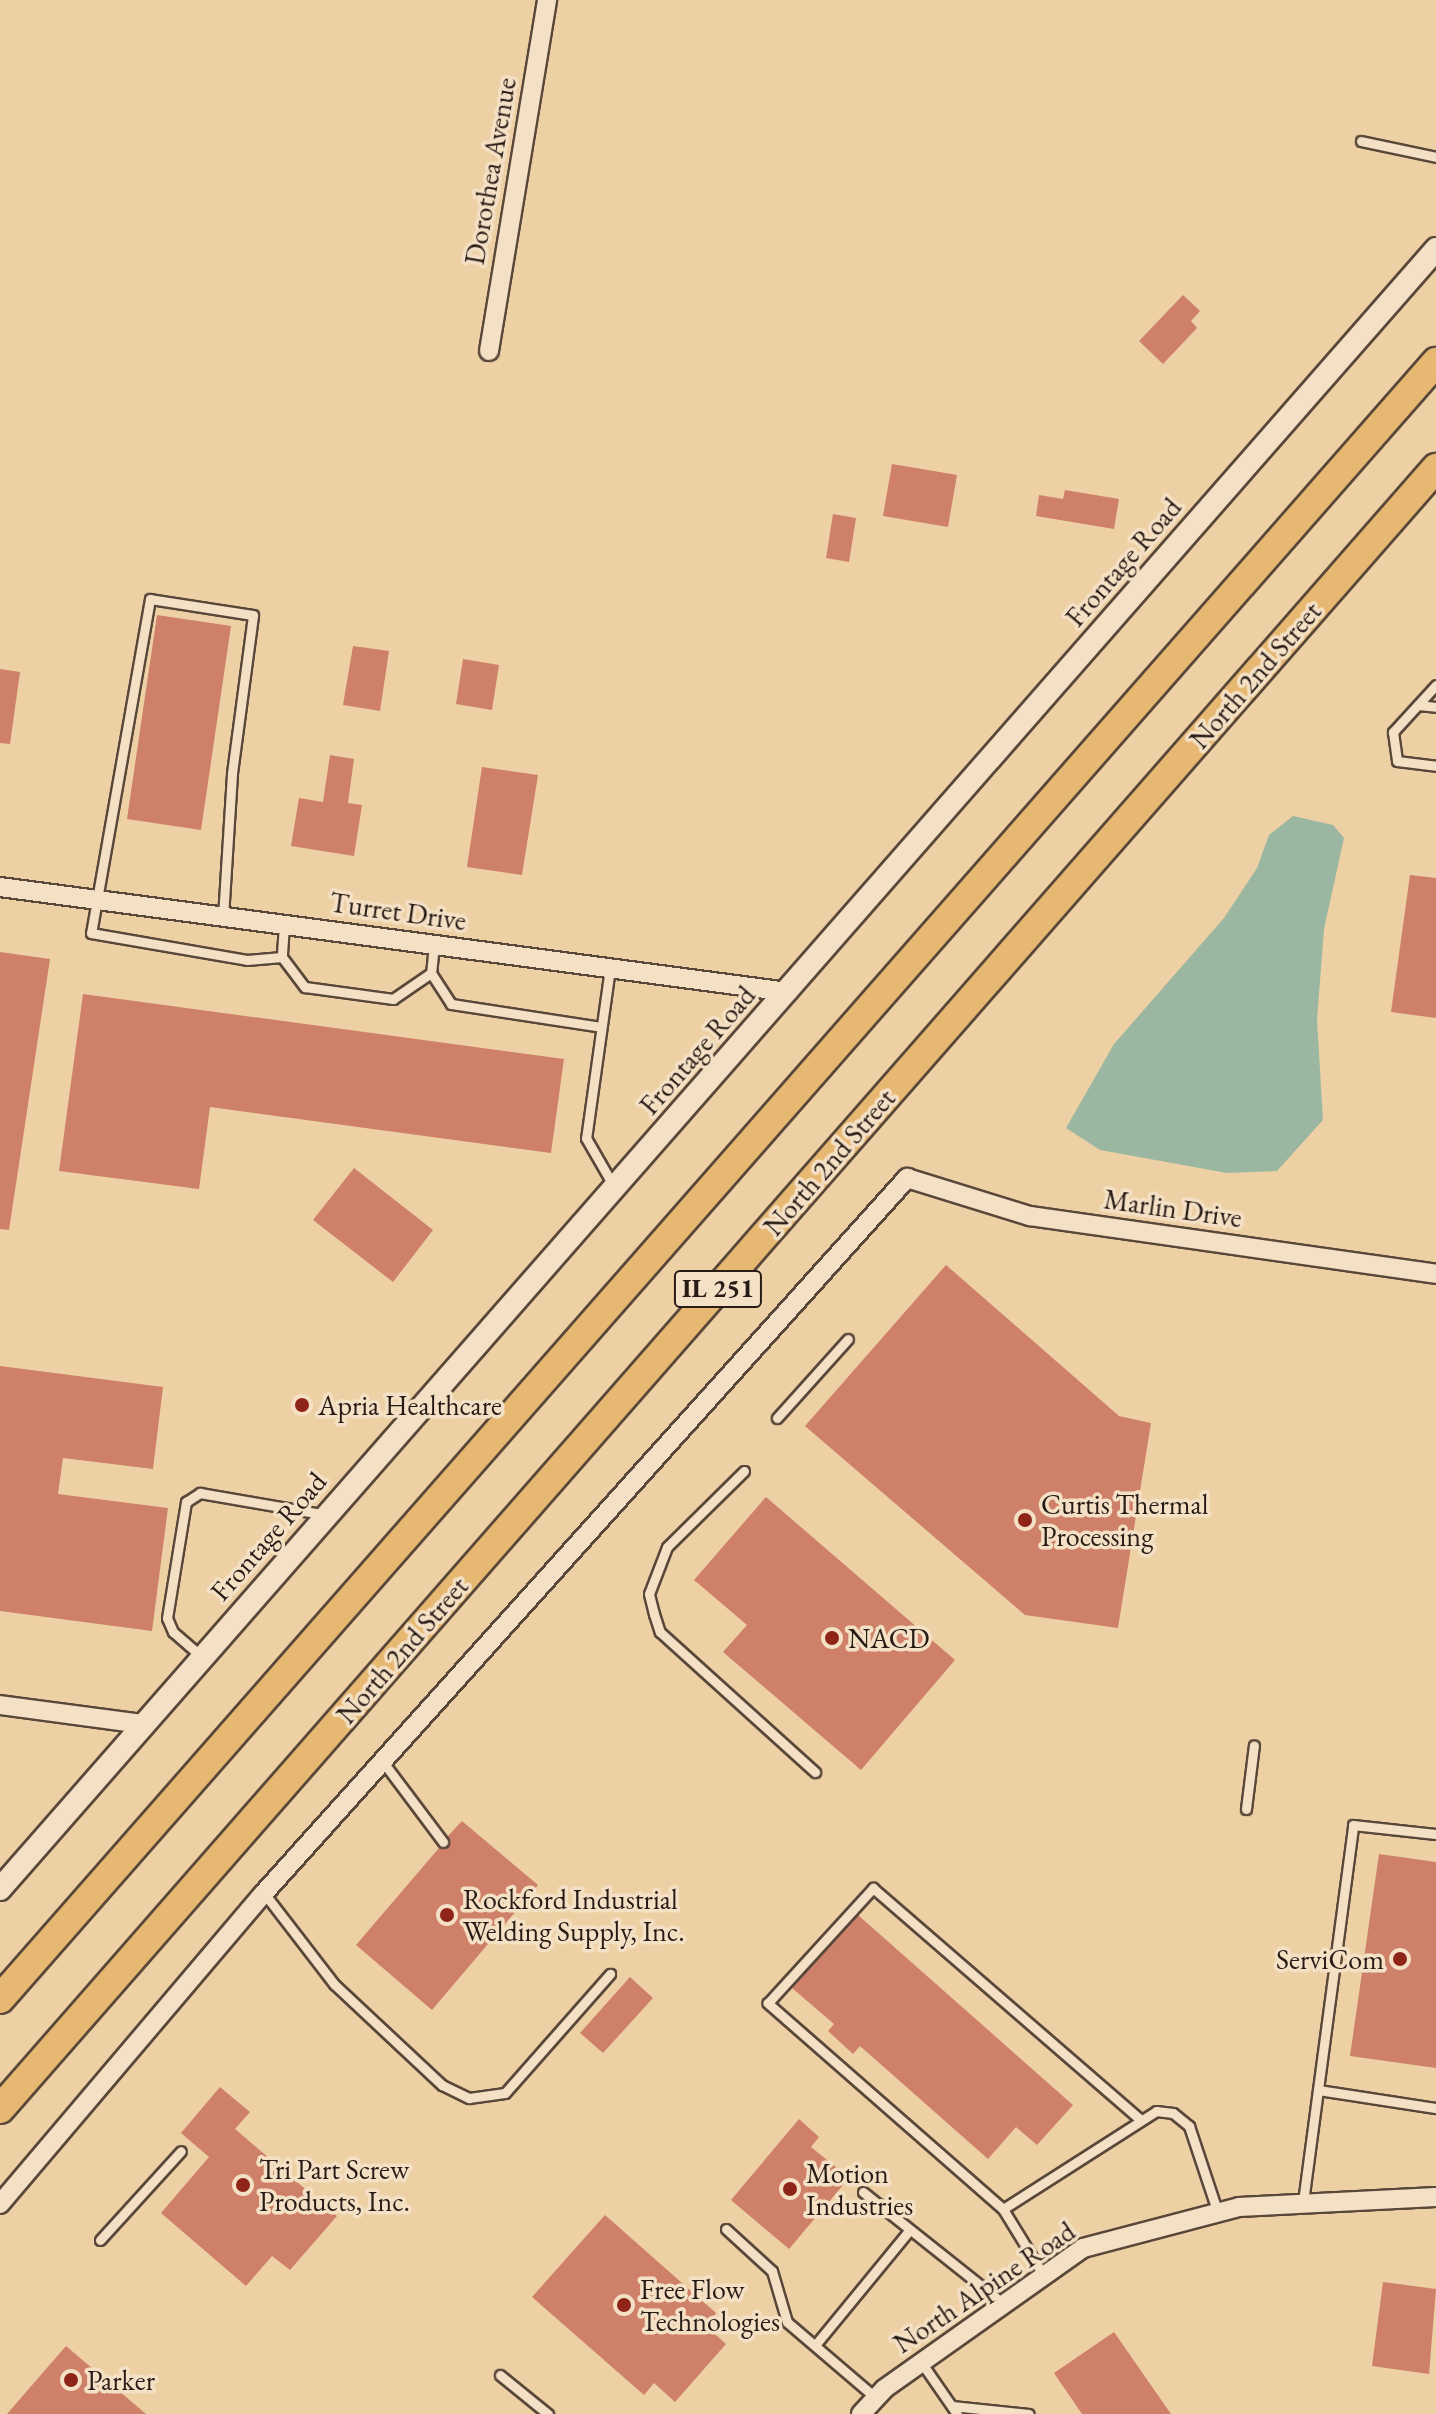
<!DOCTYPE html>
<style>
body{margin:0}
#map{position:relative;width:1436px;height:2414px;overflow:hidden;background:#eed0a5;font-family:"EB Garamond",serif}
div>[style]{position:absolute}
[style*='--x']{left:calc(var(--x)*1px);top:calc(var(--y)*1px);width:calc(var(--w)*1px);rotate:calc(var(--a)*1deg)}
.water>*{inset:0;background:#9bb7a1}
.building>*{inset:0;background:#ce8069}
.roads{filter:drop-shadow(2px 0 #59483a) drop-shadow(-2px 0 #59483a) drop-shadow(0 2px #59483a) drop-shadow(0 -2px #59483a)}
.service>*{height:9px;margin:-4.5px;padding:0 4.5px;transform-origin:4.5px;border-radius:4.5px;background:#f4e0c4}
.minor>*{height:18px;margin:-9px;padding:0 9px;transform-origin:9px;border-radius:9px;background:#f4e0c4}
.tertiary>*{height:22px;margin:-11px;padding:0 11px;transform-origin:11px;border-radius:11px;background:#f4e0c4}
.primary>*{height:28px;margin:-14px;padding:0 14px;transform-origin:14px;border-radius:14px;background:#e7b872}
.dots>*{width:22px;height:22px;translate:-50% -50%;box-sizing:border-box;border:4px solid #f4e0c4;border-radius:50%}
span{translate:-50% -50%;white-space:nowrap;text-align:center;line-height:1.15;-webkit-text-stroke:7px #f4e0c4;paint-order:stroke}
.shield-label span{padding:2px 6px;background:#f4e0c4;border:2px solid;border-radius:6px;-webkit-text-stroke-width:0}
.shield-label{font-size:26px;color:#271b16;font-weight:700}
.street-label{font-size:28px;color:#271b16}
.poi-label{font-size:28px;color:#271b16}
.left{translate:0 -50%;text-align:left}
.right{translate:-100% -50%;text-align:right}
</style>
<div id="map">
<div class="water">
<i style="clip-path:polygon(1293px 816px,1333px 825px,1344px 838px,1324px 929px,1317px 1020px,1323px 1120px,1277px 1171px,1227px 1173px,1100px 1150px,1066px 1128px,1114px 1044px,1224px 918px,1257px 868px,1269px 835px)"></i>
</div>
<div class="building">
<i style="clip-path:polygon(1183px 295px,1200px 311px,1191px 321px,1197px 328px,1163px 364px,1139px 341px)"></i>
<i style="clip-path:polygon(892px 464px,957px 475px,948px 527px,883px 516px)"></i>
<i style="clip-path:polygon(1065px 490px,1119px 499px,1114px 529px,1036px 516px,1039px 495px,1063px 499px)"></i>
<i style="clip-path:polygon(833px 514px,856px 518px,849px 562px,826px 558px)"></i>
<i style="clip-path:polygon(157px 615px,231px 626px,201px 830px,127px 819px)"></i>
<i style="clip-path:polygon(353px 646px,389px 651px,380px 711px,343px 705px)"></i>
<i style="clip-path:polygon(463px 659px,499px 665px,492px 710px,456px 704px)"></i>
<i style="clip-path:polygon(0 669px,20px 672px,10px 744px,0 743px)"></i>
<i style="clip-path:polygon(330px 755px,354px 759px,348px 803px,362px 805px,354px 856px,291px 846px,299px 798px,323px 802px)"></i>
<i style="clip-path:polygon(482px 767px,538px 775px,522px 875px,467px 867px)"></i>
<i style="clip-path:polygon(1410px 875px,1436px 878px,1436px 1018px,1391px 1012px)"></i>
<i style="clip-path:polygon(0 952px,50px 959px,9px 1230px,0 1229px)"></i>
<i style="clip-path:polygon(83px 994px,564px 1059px,551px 1153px,210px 1107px,199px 1189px,59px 1171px)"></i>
<i style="clip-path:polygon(354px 1168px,433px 1230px,393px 1282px,313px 1220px)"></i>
<i style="clip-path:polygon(946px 1265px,1119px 1416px,1151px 1423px,1118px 1628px,1025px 1615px,805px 1426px)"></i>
<i style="clip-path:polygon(0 1366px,163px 1387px,153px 1469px,63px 1458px,58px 1494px,168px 1508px,152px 1631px,0 1611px)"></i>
<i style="clip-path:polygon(766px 1497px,955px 1660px,861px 1770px,723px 1652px,747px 1625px,694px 1580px)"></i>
<i style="clip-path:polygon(462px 1821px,538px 1885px,432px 2010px,356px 1945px,439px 1848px,448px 1847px,448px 1836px)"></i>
<i style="clip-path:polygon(1379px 1854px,1436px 1862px,1436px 2068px,1350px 2056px)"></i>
<i style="clip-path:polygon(858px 1915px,1073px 2105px,1037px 2145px,1016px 2127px,988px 2159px,860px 2046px,853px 2054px,828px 2031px,834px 2024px,792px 1988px)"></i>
<i style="clip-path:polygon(630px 1977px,653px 1998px,603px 2053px,580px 2033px)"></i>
<i style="clip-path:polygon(220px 2087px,250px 2112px,235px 2129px,337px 2216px,290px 2270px,272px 2256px,246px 2286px,161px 2213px,209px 2157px,181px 2133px)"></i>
<i style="clip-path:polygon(799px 2119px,819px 2137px,811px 2147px,849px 2178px,789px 2249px,731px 2200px)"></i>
<i style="clip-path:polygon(605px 2215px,716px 2313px,707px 2327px,726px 2344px,675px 2402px,654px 2383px,644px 2395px,532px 2297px)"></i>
<i style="clip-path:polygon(1383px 2282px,1436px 2289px,1429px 2374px,1372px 2366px)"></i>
<i style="clip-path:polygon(1114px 2332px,1171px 2414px,1082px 2414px,1054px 2373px)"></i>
<i style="clip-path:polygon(66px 2346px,146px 2414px,7px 2414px)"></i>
</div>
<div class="roads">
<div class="service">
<i style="--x:1361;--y:141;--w:77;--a:12"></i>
<i style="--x:1436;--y:685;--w:64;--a:132.5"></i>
<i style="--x:1393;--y:732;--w:29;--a:82"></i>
<i style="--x:1397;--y:761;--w:39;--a:7"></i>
<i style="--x:1418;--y:705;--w:18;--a:6"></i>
<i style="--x:223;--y:917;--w:144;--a:-86.4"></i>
<i style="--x:232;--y:773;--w:159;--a:-82.4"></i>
<i style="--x:253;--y:615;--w:104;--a:-171.2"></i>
<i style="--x:150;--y:599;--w:339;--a:100"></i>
<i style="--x:91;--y:933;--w:158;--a:9.8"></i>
<i style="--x:247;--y:960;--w:35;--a:-5"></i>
<i style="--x:284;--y:925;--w:32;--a:94"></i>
<i style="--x:282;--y:957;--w:38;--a:53"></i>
<i style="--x:305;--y:987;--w:89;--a:7.8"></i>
<i style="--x:393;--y:999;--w:46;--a:-34.4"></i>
<i style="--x:434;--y:945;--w:28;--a:96"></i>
<i style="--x:431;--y:973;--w:37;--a:57"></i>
<i style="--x:451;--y:1004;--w:152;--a:8.7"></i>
<i style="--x:610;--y:968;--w:172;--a:98"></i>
<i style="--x:586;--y:1138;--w:54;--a:60.1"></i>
<i style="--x:777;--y:1418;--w:106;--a:-48.1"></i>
<i style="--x:744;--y:1471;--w:108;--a:135.4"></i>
<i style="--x:667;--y:1547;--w:50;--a:111"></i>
<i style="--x:649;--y:1594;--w:21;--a:76"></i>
<i style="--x:654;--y:1614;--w:19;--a:72"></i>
<i style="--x:660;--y:1632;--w:209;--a:42.1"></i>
<i style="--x:202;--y:1657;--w:38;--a:-139"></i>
<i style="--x:173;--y:1632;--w:15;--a:-113"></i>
<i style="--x:167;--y:1618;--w:118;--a:-80.7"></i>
<i style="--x:186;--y:1502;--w:17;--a:-33"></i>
<i style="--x:200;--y:1493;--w:129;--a:9.8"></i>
<i style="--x:383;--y:1762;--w:100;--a:53.1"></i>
<i style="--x:1246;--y:1809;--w:64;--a:-82.9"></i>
<i style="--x:264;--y:1893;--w:115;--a:52.4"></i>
<i style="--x:334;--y:1984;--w:148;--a:43.1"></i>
<i style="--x:442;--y:2085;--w:30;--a:26"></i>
<i style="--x:469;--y:2098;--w:36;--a:-8"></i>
<i style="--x:505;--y:2093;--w:159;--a:-48.6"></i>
<i style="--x:1318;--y:2090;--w:119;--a:8.7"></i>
<i style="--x:863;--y:2192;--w:180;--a:38.5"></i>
<i style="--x:1303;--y:2202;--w:380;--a:-82.4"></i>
<i style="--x:1353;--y:1825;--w:83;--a:6.2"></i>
<i style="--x:1003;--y:2209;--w:313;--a:-138.8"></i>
<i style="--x:768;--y:2003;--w:156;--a:-47.6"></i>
<i style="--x:873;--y:1888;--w:354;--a:40.9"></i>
<i style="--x:726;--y:2229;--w:62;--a:42.4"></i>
<i style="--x:772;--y:2271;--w:53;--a:73.6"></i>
<i style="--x:787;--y:2322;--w:117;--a:40.5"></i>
<i style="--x:100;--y:2240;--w:120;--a:-47.7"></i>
<i style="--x:1044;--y:2276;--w:79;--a:-121.5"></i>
<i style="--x:1003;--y:2209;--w:182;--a:-32.6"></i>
<i style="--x:1156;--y:2111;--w:17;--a:7"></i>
<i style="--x:1173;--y:2113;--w:21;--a:39"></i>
<i style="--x:1189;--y:2126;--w:92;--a:71.6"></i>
<i style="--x:816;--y:2344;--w:145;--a:-50.6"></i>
<i style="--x:921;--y:2362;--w:63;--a:55.3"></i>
<i style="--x:500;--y:2375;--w:62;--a:39.1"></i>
<i style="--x:952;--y:2406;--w:77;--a:5.9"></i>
</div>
<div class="minor">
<i style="--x:489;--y:351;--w:356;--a:-80.6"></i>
<i style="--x:0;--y:887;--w:795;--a:7.59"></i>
<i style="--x:0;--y:1705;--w:144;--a:7.6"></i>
<i style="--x:0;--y:2204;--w:408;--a:-49.7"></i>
<i style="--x:264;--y:1893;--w:962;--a:-48.03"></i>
<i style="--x:907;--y:1178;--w:129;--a:17.2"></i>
<i style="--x:1030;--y:1216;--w:410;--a:8.1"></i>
<i style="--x:861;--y:2414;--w:34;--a:-47"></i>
<i style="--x:884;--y:2389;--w:244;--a:-35.3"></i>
<i style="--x:1083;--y:2248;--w:161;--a:-14.7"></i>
<i style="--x:1239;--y:2207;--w:197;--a:-2.9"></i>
</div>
<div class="tertiary">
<i style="--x:0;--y:1889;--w:2180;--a:-48.79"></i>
</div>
<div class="primary">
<i style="--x:0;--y:1999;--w:2178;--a:-48.74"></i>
<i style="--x:0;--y:2109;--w:2181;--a:-48.81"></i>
</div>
</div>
<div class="dots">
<i style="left:302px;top:1405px;background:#8f2418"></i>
<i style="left:1025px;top:1520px;background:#8f2418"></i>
<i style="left:832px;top:1638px;background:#8f2418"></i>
<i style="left:447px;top:1915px;background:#8f2418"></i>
<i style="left:1400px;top:1959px;background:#8f2418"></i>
<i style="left:243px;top:2185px;background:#8f2418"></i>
<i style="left:790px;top:2189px;background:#8f2418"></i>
<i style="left:624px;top:2305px;background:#8f2418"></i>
<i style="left:71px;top:2380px;background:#8f2418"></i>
</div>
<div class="shield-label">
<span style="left:718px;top:1289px">IL 251</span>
</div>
<div class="street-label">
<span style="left:490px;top:171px;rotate:-80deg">Dorothea Avenue</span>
<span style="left:1123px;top:562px;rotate:-49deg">Frontage Road</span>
<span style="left:1255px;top:675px;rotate:-49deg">North 2nd Street</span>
<span style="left:398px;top:911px;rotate:8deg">Turret Drive</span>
<span style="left:697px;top:1050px;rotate:-49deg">Frontage Road</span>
<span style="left:829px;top:1162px;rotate:-49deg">North 2nd Street</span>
<span style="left:1173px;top:1208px;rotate:8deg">Marlin Drive</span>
<span style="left:268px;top:1536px;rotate:-49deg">Frontage Road</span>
<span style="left:402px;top:1650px;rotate:-49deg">North 2nd Street</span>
<span style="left:984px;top:2287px;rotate:-34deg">North Alpine Road</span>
</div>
<div class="poi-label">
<span class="left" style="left:318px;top:1405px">Apria Healthcare</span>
<span class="left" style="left:1041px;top:1520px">Curtis Thermal<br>Processing</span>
<span class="left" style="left:848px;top:1638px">NACD</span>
<span class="left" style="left:463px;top:1915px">Rockford Industrial<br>Welding Supply, Inc.</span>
<span class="right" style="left:1384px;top:1959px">ServiCom</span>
<span class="left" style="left:259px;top:2185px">Tri Part Screw<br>Products, Inc.</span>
<span class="left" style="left:806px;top:2189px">Motion<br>Industries</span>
<span class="left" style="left:640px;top:2305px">Free Flow<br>Technologies</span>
<span class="left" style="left:87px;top:2380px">Parker</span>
</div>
</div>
